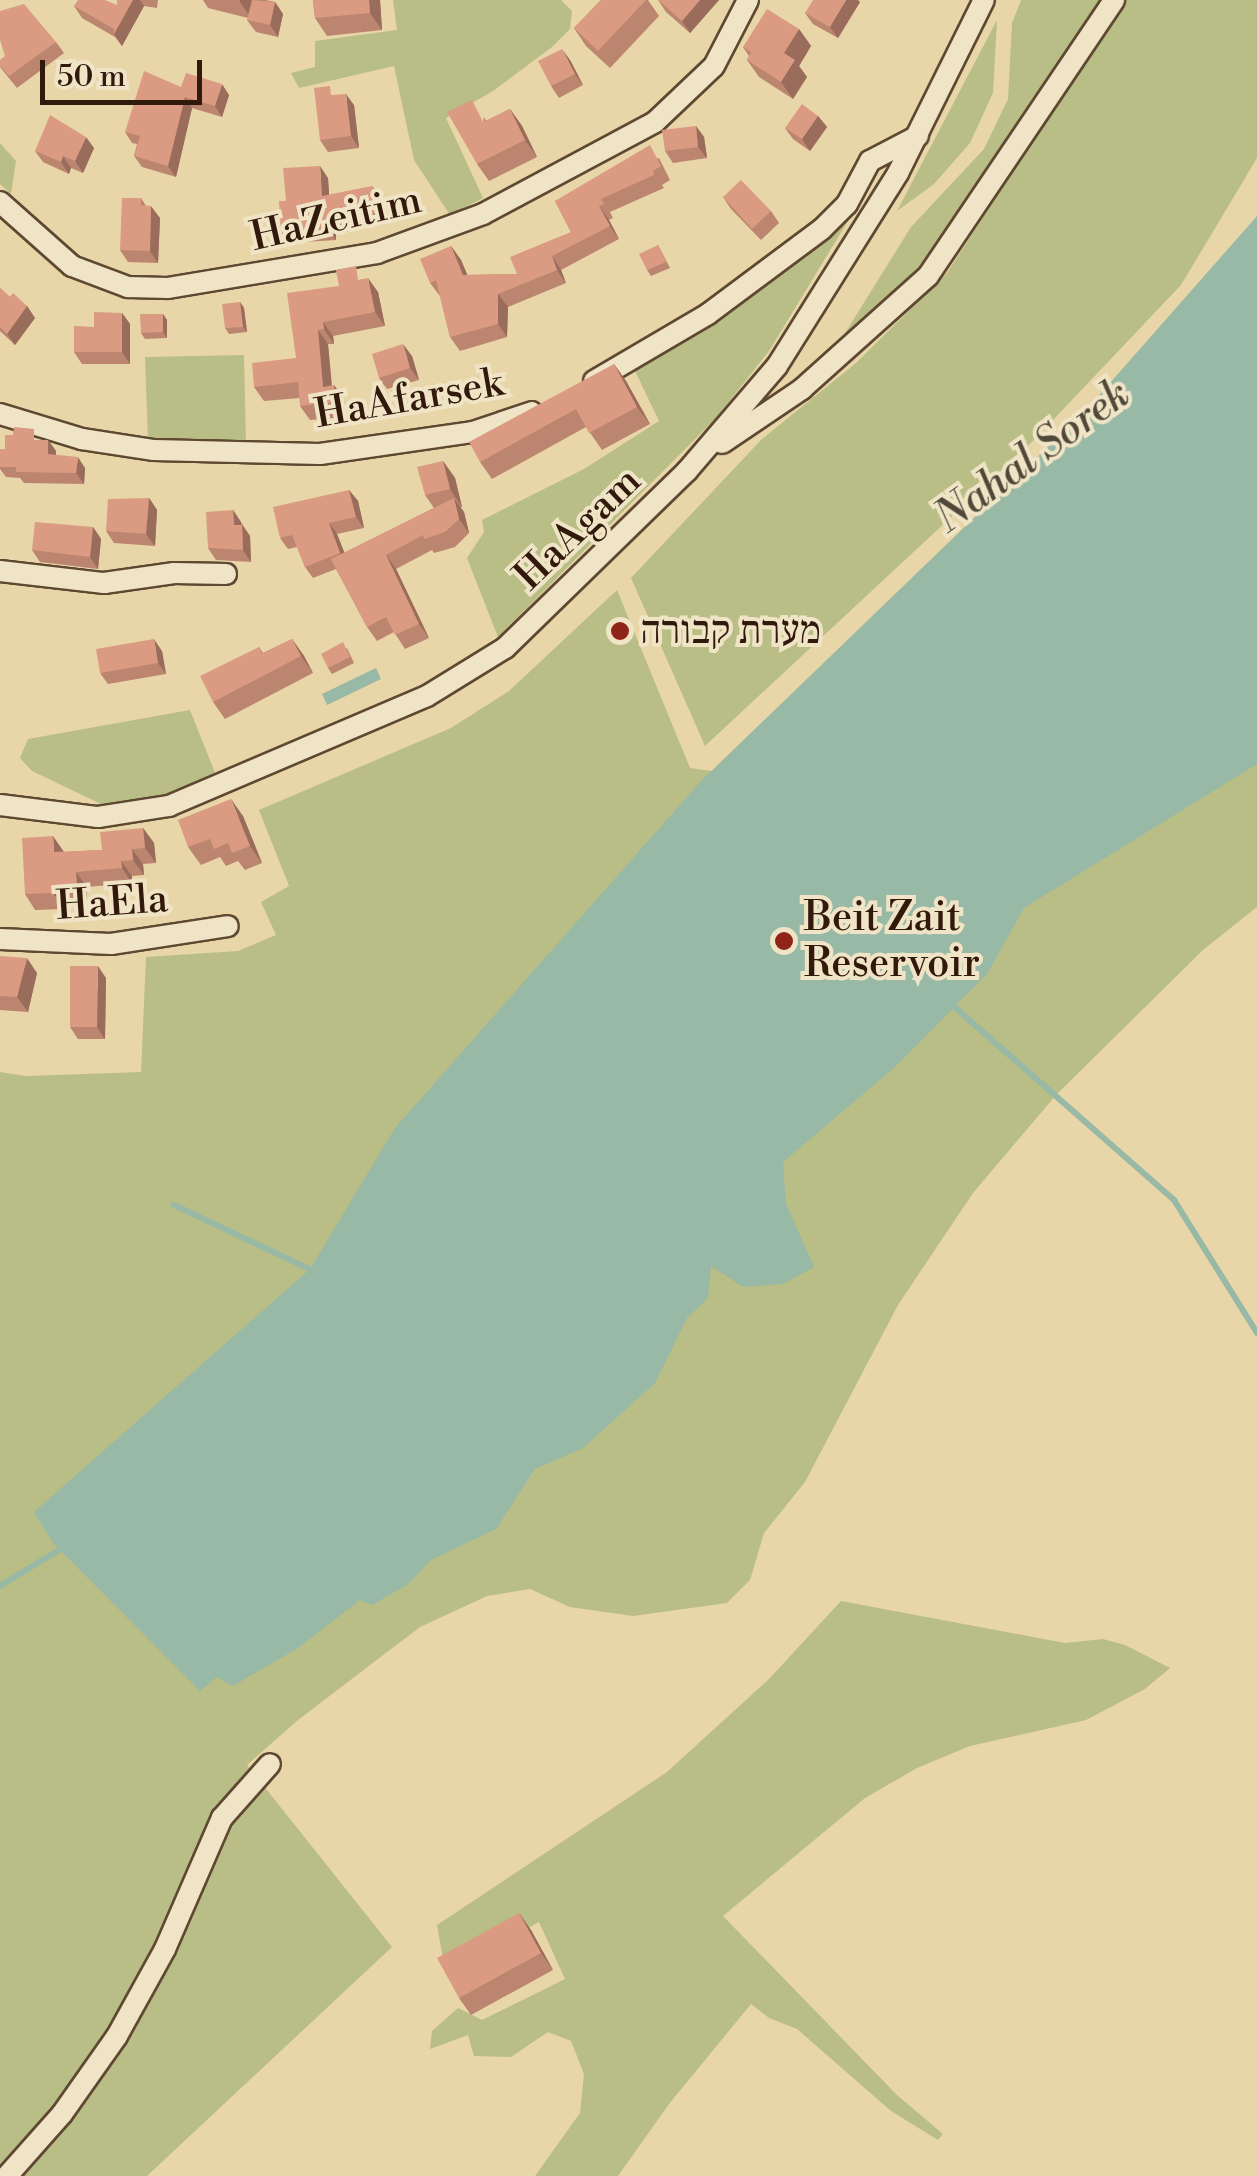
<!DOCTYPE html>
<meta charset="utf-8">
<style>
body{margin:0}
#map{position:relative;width:1257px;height:2176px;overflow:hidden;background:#e8d6a9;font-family:"Libre Bodoni","Frank Ruhl Libre",serif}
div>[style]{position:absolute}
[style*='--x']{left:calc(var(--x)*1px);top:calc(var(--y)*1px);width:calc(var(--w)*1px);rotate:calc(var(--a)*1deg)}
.green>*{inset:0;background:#b9bd86}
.water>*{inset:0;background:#98b9a5}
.stream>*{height:6px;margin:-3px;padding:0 3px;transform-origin:3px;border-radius:3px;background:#98b9a5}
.roads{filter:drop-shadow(2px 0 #5f4832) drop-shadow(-2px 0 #5f4832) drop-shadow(0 2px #5f4832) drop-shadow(0 -2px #5f4832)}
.street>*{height:20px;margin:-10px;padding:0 10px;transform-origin:10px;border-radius:10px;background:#f0e4c7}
.wall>*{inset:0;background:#bb8570}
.shaded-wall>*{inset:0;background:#996c5b}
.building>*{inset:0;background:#da9b82}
.dots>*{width:28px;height:28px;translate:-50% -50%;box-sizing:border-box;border:5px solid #f0e4c7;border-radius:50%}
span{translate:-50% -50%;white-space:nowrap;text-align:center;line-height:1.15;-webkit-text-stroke:8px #f0e4c7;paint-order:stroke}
.street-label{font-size:40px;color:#31190b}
.poi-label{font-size:40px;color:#31190b}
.left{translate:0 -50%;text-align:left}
.water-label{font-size:42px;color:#504939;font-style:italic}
.scale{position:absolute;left:40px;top:60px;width:162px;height:45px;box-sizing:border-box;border:5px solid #31190b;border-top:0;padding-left:12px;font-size:30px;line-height:35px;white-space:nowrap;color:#31190b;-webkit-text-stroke:8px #f0e4c7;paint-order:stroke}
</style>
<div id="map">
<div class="green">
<i style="clip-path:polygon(393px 0,561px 0,572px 11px,570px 29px,552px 47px,493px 91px,446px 118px,483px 198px,450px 215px,414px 160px,394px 66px,299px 88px,291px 73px,315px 67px,315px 41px,397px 30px)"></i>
<i style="clip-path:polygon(1021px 0,1103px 0,922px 267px,837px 346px,911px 227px,984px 149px,1008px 99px,1012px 23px)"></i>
<i style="clip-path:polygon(1124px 0,1257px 0,1257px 158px,1181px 285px,1035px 439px,705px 746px,631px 578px,762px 439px,856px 363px,947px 273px)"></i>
<i style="clip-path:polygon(997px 20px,993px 93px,970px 143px,934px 184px,897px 211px)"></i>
<i style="clip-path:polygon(0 143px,16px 161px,11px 194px,0 184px)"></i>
<i style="clip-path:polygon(857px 206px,769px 351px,716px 418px,498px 637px,467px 558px,484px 532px,482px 520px,584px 469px,659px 421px,634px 369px,703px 330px,748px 299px)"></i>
<i style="clip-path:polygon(244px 355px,246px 443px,148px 441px,145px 357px)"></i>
<i style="clip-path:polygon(1257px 582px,1257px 907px,1203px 950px,1056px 1095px,973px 1193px,898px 1305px,805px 1482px,764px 1533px,750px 1580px,727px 1603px,633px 1616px,570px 1607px,530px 1589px,487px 1596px,420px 1627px,298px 1720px,247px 1765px,392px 1947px,147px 2176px,0 2176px,0 1072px,26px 1076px,141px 1072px,146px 957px,238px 951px,276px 935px,261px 902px,289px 886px,259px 810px,451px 728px,509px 691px,617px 590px,690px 768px,952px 804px)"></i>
<i style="clip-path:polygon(190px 710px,217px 778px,167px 795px,101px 804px,32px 771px,20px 758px,28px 739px)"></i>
<i style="clip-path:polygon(841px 1601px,1065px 1643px,1103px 1639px,1125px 1645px,1170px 1668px,1145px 1689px,1086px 1720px,970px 1746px,917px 1768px,865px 1798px,723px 1916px,897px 2095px,943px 2134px,938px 2140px,891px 2111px,797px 2029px,769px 2018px,751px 2004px,669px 2104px,618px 2176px,535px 2176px,580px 2113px,584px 2074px,571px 2041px,548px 2032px,511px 2057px,474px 2056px,468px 2035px,430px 2049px,432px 2031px,458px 2008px,482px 2020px,565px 1979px,539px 1922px,446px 1975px,437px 1925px,667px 1772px,769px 1679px)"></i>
</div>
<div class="water">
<i style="clip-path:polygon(1257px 216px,1257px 764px,1024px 908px,987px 974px,895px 1067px,783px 1162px,786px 1204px,814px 1267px,783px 1284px,743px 1287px,711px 1266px,708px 1298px,687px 1318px,655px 1383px,583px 1448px,535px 1469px,496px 1529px,431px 1560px,407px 1585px,372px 1605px,360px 1600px,298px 1648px,233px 1686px,217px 1677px,200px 1691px,53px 1543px,34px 1512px,310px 1269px,395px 1128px,701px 781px,1087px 409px)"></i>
<i style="clip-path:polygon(376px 668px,381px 679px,327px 705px,322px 694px)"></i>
</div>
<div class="stream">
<i style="--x:951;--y:1004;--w:297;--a:41.3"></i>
<i style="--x:1174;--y:1200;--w:157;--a:58"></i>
<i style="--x:174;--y:1205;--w:159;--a:25.3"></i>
<i style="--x:0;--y:1586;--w:79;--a:-31.5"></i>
</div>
<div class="roads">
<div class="street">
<i style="--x:0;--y:202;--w:96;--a:41.6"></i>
<i style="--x:72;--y:266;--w:60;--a:20.6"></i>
<i style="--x:128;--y:287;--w:40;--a:1.4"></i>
<i style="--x:168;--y:288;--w:212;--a:-9.5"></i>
<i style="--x:377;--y:253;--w:113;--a:-20.2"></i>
<i style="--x:483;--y:214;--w:195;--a:-28.1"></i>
<i style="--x:655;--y:122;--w:81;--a:-43.5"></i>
<i style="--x:714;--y:66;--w:74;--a:-62.7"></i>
<i style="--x:594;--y:381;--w:132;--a:-30.4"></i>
<i style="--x:708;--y:314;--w:142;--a:-36.7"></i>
<i style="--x:822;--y:229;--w:35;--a:-45"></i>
<i style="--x:847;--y:204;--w:49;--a:-61.9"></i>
<i style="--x:870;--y:161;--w:54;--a:-27.5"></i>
<i style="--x:0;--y:414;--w:86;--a:17"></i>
<i style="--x:82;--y:439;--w:73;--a:8.7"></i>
<i style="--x:154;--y:450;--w:166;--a:1.4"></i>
<i style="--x:320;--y:454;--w:155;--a:-8.2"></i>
<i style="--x:473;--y:432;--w:62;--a:-18.7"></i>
<i style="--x:722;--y:443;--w:97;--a:-34"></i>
<i style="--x:802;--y:389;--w:169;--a:-41.9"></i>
<i style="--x:928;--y:276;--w:333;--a:-56"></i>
<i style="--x:0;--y:571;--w:105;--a:6.6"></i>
<i style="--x:104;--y:583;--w:71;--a:-8.1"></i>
<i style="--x:174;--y:573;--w:52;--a:1.1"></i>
<i style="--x:0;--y:805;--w:99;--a:7"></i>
<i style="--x:98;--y:817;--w:72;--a:-8.8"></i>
<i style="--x:169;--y:806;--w:280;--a:-23.1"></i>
<i style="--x:427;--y:696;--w:92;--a:-31.6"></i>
<i style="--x:505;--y:648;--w:254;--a:-44.2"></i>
<i style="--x:687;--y:471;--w:138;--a:-49.4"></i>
<i style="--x:777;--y:366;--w:228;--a:-57.9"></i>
<i style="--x:898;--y:173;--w:193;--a:-63.6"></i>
<i style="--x:0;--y:939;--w:111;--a:2.6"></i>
<i style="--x:111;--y:944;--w:118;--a:-8.7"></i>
<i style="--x:7;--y:2176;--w:83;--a:-48.4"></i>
<i style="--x:62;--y:2114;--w:95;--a:-54.8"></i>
<i style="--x:117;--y:2036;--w:99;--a:-61.1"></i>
<i style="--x:165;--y:1949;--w:143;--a:-66.5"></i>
<i style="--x:222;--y:1818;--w:72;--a:-48.4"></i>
</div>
</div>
<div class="wall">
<i style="clip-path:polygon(117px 0,158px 0,157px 8px,144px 6px,122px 46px,115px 37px,82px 18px,74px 6px,117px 5px)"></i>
<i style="clip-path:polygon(203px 0,266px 0,275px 2px,283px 14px,278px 37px,256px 32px,247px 20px,248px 18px,208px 8px)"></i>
<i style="clip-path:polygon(313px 0,380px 0,382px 30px,327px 36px,315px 18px)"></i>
<i style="clip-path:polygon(601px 0,648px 0,659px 16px,610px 68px,586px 46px,574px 28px)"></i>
<i style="clip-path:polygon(658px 0,719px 0,690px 33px,666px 12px)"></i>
<i style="clip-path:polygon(860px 2px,838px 38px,813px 24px,805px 13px)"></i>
<i style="clip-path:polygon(799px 29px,811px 46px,799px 66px,807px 77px,793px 99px,759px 77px,747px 60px,749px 56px,743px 47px)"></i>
<i style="clip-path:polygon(56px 42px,64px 53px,17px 88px,0 67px)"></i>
<i style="clip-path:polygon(570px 60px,583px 85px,559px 98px,551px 86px)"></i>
<i style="clip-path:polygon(181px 87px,229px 95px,222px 117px,192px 108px,176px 177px,142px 167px,134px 156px,137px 144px,132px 143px,125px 132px)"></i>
<i style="clip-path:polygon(336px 95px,354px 105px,359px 148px,328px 152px,320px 140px)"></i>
<i style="clip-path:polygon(510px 109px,522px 126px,537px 157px,489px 181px,477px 164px,484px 117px,486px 121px)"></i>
<i style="clip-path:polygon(818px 116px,827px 127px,810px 151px,793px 139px,785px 128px)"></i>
<i style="clip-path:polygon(696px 126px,704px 137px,707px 158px,673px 163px,665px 151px)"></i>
<i style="clip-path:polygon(94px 148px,83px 173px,71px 168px,69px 174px,43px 162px,35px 151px)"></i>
<i style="clip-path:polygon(659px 158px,670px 180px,662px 185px,664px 188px,610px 212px,613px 218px,609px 220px,619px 239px,561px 270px,566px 283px,508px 307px,507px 337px,460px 351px,450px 337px,440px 296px,430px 283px,451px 246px,461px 260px,467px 275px,517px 274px,571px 232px,555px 201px)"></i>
<i style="clip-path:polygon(328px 178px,329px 195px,380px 197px,385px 224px,336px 234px,336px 240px,289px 243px,281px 232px,286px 201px)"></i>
<i style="clip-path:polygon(723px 197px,771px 211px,779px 223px,761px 240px,731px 209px)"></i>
<i style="clip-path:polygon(141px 198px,146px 206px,160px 218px,158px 263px,128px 262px,120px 250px)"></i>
<i style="clip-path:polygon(658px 245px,670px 268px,651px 276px,647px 270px)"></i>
<i style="clip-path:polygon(364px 279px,378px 292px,385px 326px,333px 336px,334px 344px,328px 344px,332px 386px,334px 385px,344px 400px,346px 417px,310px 420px,300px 406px,300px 398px,264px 401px,254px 387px,296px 358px,339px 286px)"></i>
<i style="clip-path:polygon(0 288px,10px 297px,27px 306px,35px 318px,15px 345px,0 331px)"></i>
<i style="clip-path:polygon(240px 302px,244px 308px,247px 332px,229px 334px,225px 328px)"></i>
<i style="clip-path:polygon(122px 313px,130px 324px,130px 364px,82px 364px,74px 352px,94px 327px)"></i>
<i style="clip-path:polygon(163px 314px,167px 320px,167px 338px,145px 339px,141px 333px)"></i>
<i style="clip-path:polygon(412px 356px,419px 380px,387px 389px,379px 378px)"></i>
<i style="clip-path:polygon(614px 364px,626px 381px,650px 424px,602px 450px,586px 427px,492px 479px,480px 462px)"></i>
<i style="clip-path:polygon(42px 440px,48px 440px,56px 451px,56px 455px,85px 468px,84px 484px,24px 483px,20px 478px,6px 477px,0 469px,0 449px,5px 449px)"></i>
<i style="clip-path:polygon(443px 461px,455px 478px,462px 507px,460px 507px,464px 512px,469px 533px,455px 547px,434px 553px,432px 550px,396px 569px,429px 638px,405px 649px,394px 632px,377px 641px,367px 627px,336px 569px,313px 578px,305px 567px,297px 547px,288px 549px,280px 538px,349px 490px,358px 501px,364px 528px,337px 534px,344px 553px,434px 508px,425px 495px)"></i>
<i style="clip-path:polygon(149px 498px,157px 510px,155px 546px,114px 543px,106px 531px)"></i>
<i style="clip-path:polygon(233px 510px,250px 536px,251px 562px,216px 560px,208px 548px)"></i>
<i style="clip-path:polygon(93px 527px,101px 539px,98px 569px,40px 562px,32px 550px)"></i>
<i style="clip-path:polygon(292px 639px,304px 656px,313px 673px,225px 719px,213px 702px,259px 647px,263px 653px)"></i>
<i style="clip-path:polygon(347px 648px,354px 663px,332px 674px,328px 668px)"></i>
<i style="clip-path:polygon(162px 651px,166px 674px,108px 684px,100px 673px)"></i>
<i style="clip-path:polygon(243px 816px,262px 863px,245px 870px,238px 861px,226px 866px,220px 857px,201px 865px,188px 847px)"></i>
<i style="clip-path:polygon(143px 828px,154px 843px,156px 863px,143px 864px,144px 875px,132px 876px,132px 883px,87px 887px,87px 900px,63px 901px,64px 909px,35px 910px,25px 894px,64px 852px,102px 850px)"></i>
<i style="clip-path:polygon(0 956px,37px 973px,28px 1012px,0 1010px)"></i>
<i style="clip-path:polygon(106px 978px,105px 1039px,78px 1039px,70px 1027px)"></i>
<i style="clip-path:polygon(519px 1913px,531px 1930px,553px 1970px,471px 2015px,459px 1998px)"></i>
</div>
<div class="shaded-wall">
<i style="clip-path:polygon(133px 0,140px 0,144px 6px,122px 46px,114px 34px)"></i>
<i style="clip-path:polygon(240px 0,255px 0,251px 18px,240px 2px)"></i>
<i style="clip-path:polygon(369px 0,380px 0,382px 30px,370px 13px)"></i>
<i style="clip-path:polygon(700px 0,719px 0,690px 33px,682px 21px)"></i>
<i style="clip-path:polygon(846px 0,858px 0,860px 2px,838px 38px,830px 27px)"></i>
<i style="clip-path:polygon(275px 2px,283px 14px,278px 37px,270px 25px)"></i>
<i style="clip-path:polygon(799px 29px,811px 46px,799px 66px,807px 77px,793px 99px,781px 82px,784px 53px)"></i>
<i style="clip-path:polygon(562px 49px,570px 60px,583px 85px,575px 74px)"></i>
<i style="clip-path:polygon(222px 84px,229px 95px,222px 117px,215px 106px)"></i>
<i style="clip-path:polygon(346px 94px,354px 105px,359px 148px,351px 136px)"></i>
<i style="clip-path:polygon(185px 97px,192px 108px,176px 177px,168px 166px)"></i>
<i style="clip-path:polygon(510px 109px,522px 126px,537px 157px,525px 140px)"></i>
<i style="clip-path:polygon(818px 116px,827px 127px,810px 151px,802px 139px)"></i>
<i style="clip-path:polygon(696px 126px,704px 137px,707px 158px,698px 147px)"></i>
<i style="clip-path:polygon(86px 137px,94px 148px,83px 173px,75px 161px)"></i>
<i style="clip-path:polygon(63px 156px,71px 168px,69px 174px,61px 162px)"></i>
<i style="clip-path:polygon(320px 166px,328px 178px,330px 208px,322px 196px)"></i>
<i style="clip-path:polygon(372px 186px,380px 197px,385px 224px,377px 212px)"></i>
<i style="clip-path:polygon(151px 206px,160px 218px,158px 263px,150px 251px)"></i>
<i style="clip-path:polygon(599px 206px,609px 220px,619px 239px,610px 226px)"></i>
<i style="clip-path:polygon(328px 223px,336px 234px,336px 240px,328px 228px)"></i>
<i style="clip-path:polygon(451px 246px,461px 260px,473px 288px,463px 275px)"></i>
<i style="clip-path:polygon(552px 256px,561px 270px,566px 283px,557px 270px)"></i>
<i style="clip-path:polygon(368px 278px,378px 292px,385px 326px,375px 312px)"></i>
<i style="clip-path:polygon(498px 294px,508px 307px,507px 337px,498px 324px)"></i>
<i style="clip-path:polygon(240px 302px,244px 308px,247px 332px,243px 327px)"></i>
<i style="clip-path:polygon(27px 306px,35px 318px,15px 345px,7px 334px)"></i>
<i style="clip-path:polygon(122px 313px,130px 324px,130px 364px,122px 352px)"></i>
<i style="clip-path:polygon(163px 314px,167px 320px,167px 338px,163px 332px)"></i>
<i style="clip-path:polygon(323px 322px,333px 336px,334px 344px,324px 329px)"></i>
<i style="clip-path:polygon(318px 330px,328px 344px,333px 401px,323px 387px)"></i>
<i style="clip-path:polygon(403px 344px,412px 356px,419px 380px,410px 368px)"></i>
<i style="clip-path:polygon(614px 364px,626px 381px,650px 424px,637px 407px)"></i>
<i style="clip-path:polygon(334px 385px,344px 400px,346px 417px,335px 402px)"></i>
<i style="clip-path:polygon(48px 440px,56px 451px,56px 465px,48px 454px)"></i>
<i style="clip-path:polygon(78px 457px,85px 468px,84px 484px,76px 473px)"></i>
<i style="clip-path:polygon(443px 461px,455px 478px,462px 507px,450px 489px)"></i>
<i style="clip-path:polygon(349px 490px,358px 501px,364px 528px,356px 517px)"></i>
<i style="clip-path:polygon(149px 498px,157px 510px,155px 546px,146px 534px)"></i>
<i style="clip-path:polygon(454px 498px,464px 512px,469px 533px,459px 519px)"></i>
<i style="clip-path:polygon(233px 510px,241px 522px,242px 537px,234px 525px)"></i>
<i style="clip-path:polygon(329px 523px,337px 534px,349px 564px,340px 553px)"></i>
<i style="clip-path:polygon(242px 525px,250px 536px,251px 562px,243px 550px)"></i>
<i style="clip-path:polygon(93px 527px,101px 539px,98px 569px,90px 557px)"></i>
<i style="clip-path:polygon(386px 555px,396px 569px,429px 638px,419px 624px)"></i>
<i style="clip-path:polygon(154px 639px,162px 651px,166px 674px,158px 663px)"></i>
<i style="clip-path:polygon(292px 639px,304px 656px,313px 673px,301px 656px)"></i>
<i style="clip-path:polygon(231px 799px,243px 816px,262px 863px,250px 846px)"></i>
<i style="clip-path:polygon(143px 828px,154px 843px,156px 863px,145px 848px)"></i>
<i style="clip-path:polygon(53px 836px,64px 852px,54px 852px)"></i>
<i style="clip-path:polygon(132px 849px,143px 864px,144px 875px,133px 860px)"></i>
<i style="clip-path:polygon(121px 861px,132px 876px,132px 883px,122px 868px)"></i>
<i style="clip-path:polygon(76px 872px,87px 887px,87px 900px,77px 885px)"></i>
<i style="clip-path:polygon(53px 886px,63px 901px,64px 909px,53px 893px)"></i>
<i style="clip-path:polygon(27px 958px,37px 973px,28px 1012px,17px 997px)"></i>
<i style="clip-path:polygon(98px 966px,106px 978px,105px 1039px,97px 1027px)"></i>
<i style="clip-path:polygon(519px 1913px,531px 1930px,553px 1970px,541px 1953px)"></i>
</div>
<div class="building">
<i style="clip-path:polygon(78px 0,105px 0,117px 5px,117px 0,133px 0,114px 34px,114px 29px,74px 6px)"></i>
<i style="clip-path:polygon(252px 0,275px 2px,270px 25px,247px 20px)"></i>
<i style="clip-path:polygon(313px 0,369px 0,370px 13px,315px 18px)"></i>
<i style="clip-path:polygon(601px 0,646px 0,598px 51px,574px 28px)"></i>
<i style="clip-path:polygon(658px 0,700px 0,682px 21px)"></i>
<i style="clip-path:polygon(813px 0,846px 0,830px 27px,805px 13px)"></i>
<i style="clip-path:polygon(24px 4px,56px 42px,9px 76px,0 66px,0 60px,5px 56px,0 40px,0 11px)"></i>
<i style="clip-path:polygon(767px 9px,799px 29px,784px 53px,795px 60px,781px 82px,747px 60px,751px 52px,743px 47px)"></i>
<i style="clip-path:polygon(562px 49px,575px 74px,551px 86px,538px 61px)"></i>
<i style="clip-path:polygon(144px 71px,181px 87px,186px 73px,222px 84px,215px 106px,185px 97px,168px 166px,134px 156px,140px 136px,125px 132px)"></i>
<i style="clip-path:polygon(330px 86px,331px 95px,346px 94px,351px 136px,320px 140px,314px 88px)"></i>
<i style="clip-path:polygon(472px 100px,483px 122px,510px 109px,525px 140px,477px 164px,447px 112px)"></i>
<i style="clip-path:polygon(802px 104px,818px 116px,802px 139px,785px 128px)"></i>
<i style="clip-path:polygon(50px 115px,86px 137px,75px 161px,63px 156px,61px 162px,35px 151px)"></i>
<i style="clip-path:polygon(696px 126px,698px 147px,665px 151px,662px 130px)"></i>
<i style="clip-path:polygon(650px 145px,661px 166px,653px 171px,654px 175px,601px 199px,604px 204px,599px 206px,610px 226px,552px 256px,557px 270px,498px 294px,498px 324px,450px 337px,436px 280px,430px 283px,420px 259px,451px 246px,463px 275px,517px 274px,510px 257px,571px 232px,555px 201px)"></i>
<i style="clip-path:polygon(320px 166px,322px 196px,372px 186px,377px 212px,328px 223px,328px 228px,281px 232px,279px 201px,286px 201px,283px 168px)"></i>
<i style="clip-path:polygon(741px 180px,771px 211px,752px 229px,723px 197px)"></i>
<i style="clip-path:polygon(122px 198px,141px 198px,141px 205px,151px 206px,150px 251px,120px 250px)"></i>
<i style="clip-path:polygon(658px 245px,666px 262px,647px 270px,639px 254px)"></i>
<i style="clip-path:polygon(356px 266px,358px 280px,368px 278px,375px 312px,323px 322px,324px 329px,318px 330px,323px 387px,334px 385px,335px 402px,300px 406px,298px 382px,254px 387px,252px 363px,296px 358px,287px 293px,339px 286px,336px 270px)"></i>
<i style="clip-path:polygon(0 288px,10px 297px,13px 293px,27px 306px,7px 334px,0 327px)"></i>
<i style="clip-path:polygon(240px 302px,243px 327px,225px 328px,222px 304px)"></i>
<i style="clip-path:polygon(94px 312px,122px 313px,122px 352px,74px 352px,74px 326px,94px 327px)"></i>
<i style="clip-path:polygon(140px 314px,163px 314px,163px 332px,141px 333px)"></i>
<i style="clip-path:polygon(403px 344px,410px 368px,379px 378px,372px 354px)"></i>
<i style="clip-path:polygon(614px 364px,637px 407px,589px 433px,576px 409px,480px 462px,469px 442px)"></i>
<i style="clip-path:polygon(14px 427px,34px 429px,34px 440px,48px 440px,48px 454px,78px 457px,76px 473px,16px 472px,16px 467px,0 467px,0 449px,5px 449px,5px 435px,13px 435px)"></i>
<i style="clip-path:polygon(443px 461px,450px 489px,425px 495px,417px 467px)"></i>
<i style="clip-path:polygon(349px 490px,356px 517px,329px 523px,340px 553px,305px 567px,292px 535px,280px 538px,273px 507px)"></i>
<i style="clip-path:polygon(149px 498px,146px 534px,106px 531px,108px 499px)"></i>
<i style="clip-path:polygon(454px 498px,459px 519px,445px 532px,424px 539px,423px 535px,386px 555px,419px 624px,395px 635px,386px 617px,367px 627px,331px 559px)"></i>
<i style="clip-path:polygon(233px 510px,234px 525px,242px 525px,243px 550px,208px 548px,206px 512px)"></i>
<i style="clip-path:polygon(35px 522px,93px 527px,90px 557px,32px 550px)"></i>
<i style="clip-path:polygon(154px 639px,158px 663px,100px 673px,96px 649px)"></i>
<i style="clip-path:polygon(292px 639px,301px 656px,213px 702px,200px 676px,259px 647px,262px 654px)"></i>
<i style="clip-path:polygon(343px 642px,350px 657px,328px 668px,321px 654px)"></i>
<i style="clip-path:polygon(231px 799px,250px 846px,232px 853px,228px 843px,214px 849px,210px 839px,188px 847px,178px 820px)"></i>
<i style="clip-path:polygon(143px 828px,145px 848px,132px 849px,133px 860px,121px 861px,122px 868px,76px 872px,77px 885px,53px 886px,53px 893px,25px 894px,22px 838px,53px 836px,54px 852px,102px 850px,100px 832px)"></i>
<i style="clip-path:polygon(0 956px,27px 958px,17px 997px,0 996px)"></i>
<i style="clip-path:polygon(70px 966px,98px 966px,97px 1027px,70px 1027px)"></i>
<i style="clip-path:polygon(519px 1913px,541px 1953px,459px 1998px,437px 1958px)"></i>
</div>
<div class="dots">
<i style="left:620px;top:631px;background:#8f2418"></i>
<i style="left:784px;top:941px;background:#8f2418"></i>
</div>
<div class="street-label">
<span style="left:336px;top:219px;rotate:-13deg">HaZeitim</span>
<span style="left:409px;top:399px;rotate:-10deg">HaAfarsek</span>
<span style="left:578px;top:529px;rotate:-44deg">HaAgam</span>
<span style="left:112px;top:903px;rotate:-4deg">HaEla</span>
</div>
<div class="poi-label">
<span class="left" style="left:640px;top:631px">מערת קבורה</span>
<span class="left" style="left:804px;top:941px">Beit Zait<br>Reservoir</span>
</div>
<div class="water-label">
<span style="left:1033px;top:457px;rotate:-36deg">Nahal Sorek</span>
</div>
<div class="scale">50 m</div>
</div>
